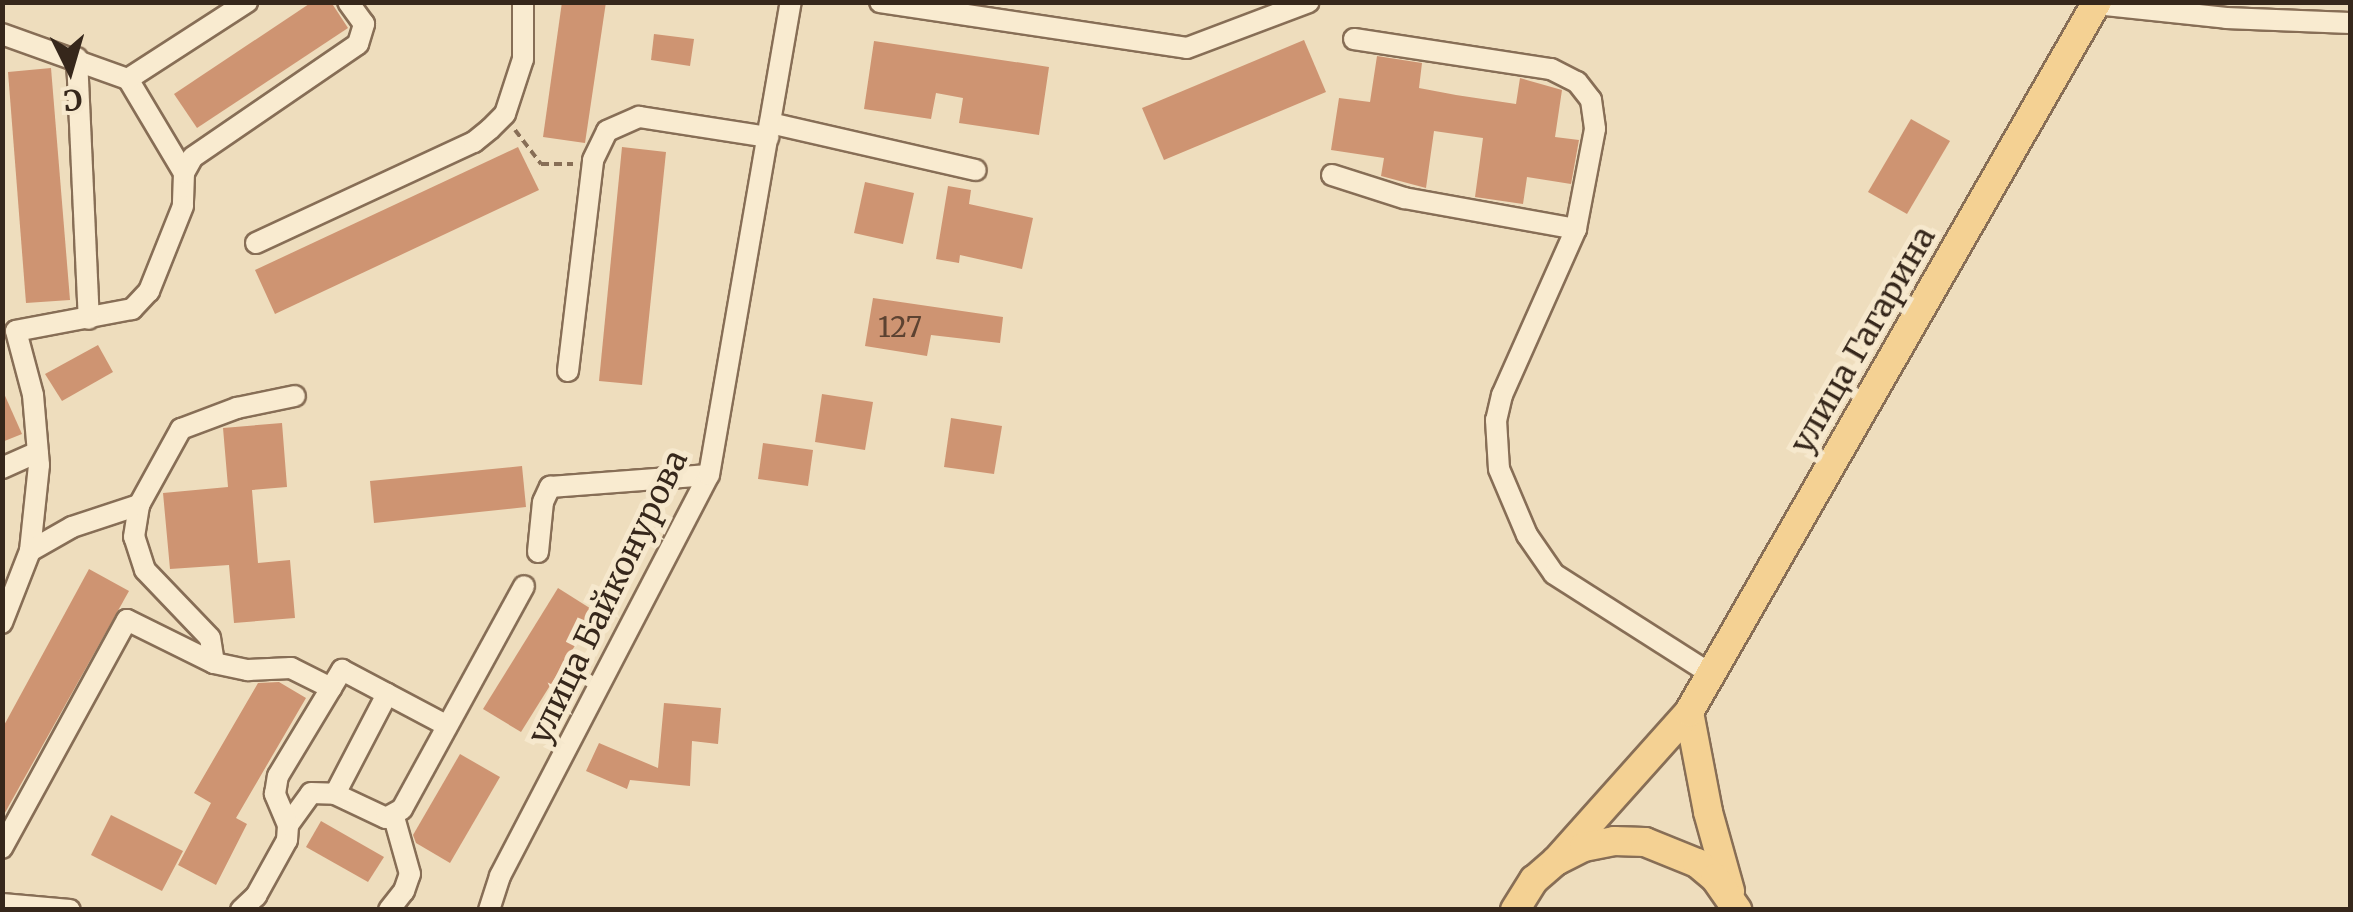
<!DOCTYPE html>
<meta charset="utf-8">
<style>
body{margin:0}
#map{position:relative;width:2353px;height:912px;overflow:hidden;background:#eeddbd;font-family:Merriweather,serif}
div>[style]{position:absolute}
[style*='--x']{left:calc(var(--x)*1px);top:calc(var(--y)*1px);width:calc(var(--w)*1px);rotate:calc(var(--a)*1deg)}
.building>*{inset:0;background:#ce9472}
.path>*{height:4px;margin-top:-2px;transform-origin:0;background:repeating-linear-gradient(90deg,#876e56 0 8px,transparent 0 13px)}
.roads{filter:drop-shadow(2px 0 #876e56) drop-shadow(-2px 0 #876e56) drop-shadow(0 2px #876e56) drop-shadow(0 -2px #876e56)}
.minor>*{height:20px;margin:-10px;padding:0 10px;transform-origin:10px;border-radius:10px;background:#f9ebd0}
.major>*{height:28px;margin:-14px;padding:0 14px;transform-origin:14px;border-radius:14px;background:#f4d193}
span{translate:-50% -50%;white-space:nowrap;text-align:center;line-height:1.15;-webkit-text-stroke:10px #f6e8cd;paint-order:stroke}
.number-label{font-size:28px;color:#5c4231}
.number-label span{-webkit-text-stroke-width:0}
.street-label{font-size:32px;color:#36271b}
.frame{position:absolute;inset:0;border:5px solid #36271b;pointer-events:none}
.north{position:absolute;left:20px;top:20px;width:100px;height:100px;-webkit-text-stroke:8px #f6e8cd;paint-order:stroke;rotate:175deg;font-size:28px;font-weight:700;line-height:40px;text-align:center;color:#36271b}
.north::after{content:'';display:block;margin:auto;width:35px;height:45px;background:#36271b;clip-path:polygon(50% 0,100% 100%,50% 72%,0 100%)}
</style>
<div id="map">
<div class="building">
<i style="clip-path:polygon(312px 2px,331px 2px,348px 28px,197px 128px,174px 94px)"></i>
<i style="clip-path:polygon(562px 2px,606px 2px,585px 143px,543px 137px)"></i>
<i style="clip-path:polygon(654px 34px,694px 39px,690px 66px,651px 60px)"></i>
<i style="clip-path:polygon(1304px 40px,1326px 92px,1164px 160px,1142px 108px)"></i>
<i style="clip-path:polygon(874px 41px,1049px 67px,1039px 135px,959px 123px,963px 98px,936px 93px,931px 119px,864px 109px)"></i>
<i style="clip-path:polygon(1377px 56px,1422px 63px,1419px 88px,1456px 95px,1516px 104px,1520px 78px,1562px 90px,1555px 137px,1579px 140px,1571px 184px,1527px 177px,1523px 204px,1475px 197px,1483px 138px,1434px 131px,1426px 188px,1381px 176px,1384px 158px,1331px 150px,1339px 98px,1370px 102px)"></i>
<i style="clip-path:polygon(51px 68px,70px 300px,26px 303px,8px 72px)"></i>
<i style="clip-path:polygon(1911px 119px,1950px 141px,1907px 214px,1868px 192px)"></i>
<i style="clip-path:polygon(518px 147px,539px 190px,275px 314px,255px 270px)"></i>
<i style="clip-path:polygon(622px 147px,666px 152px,642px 385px,599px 381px)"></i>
<i style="clip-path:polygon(865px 182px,914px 193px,903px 244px,854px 233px)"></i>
<i style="clip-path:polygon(948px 186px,971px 190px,969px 204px,1033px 218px,1022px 269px,960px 255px,959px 263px,936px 259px)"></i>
<i style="clip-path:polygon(873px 298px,1003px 317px,1000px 343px,931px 335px,927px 356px,865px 346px)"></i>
<i style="clip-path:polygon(98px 345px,113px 372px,62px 401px,45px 374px)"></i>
<i style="clip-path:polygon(2px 389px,22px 434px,2px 442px)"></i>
<i style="clip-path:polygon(822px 394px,873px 402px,865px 450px,815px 442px)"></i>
<i style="clip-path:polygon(951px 418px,1002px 426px,994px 474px,944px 467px)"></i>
<i style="clip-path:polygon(282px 423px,287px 487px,252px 490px,258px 563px,290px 560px,295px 618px,234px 623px,229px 565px,170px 569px,163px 493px,228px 487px,223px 428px)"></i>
<i style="clip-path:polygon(763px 443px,813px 450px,808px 486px,758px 479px)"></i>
<i style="clip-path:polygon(522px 466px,526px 507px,374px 523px,370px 481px)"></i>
<i style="clip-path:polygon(89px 569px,129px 591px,2px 818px,2px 729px)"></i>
<i style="clip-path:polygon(558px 588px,596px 612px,521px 732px,483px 709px)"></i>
<i style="clip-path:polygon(279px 682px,306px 698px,236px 818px,247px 824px,216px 885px,178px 865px,211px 803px,194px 793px,258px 683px)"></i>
<i style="clip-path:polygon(664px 703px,721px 708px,718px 744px,692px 741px,690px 786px,630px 780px,627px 789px,586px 771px,599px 743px,658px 768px)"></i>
<i style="clip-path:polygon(460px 754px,500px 777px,450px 863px,416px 843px,413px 835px)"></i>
<i style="clip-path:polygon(111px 815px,183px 851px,162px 891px,91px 855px)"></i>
<i style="clip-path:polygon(321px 821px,384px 857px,368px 882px,306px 847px)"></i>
</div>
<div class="path">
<i style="--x:515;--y:130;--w:43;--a:52.6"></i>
<i style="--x:541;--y:164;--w:32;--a:0"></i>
</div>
<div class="roads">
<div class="minor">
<i style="--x:880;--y:2;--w:310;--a:8.5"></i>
<i style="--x:1187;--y:48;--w:130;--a:-20.7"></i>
<i style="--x:2096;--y:4;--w:131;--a:6.1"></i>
<i style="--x:2226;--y:18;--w:124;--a:2.3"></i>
<i style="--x:2;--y:34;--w:134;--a:19.7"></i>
<i style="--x:128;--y:79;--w:109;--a:59.2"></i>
<i style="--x:184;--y:173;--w:33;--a:92"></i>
<i style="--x:183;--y:206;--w:92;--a:111.8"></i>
<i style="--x:149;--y:291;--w:25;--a:133"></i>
<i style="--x:132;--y:309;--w:118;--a:169.3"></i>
<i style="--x:16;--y:331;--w:66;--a:75.1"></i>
<i style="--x:33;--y:395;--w:70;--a:85.1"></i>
<i style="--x:39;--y:465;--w:86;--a:96"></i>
<i style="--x:30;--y:551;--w:77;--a:111.3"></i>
<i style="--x:1354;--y:39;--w:199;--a:8.7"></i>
<i style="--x:1551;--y:69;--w:29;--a:27"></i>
<i style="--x:1577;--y:82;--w:23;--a:52"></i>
<i style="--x:1591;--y:100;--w:29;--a:82"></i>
<i style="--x:1595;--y:129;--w:102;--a:100.8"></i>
<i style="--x:1576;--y:229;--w:182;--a:114"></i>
<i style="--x:1502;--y:395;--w:26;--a:103"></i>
<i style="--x:1496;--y:420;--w:49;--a:86.5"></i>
<i style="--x:1499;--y:469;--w:72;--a:67"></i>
<i style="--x:1527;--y:535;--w:47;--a:55.3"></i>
<i style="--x:1554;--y:574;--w:186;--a:32.5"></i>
<i style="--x:77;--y:58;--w:261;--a:87.4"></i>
<i style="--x:128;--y:79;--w:142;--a:-32.9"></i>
<i style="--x:770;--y:123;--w:211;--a:12.9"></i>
<i style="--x:184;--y:173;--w:18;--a:-61"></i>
<i style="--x:193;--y:157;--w:200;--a:-34.4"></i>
<i style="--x:358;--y:44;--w:21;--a:-73"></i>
<i style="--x:364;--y:24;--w:27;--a:-126"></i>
<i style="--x:1332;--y:175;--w:76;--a:17.7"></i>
<i style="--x:1404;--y:198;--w:175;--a:10.2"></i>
<i style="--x:256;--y:243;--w:240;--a:-24.9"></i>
<i style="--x:474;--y:142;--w:21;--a:-39"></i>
<i style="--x:490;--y:129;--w:21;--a:-45"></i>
<i style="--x:505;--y:114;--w:58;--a:-71.9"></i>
<i style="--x:523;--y:59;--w:57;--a:-90"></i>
<i style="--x:568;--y:371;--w:212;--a:-83.2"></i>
<i style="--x:593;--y:160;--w:32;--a:-64"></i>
<i style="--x:607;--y:131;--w:35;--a:-24"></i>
<i style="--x:639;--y:117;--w:131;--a:8.8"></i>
<i style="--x:2;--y:468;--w:39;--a:-24"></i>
<i style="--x:30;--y:551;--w:48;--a:-29.7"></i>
<i style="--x:72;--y:527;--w:71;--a:-18.2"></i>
<i style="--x:538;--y:552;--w:50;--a:-84.3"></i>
<i style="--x:543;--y:502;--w:17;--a:-65"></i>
<i style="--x:550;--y:487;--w:159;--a:-4.3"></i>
<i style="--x:214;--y:663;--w:25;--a:-99"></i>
<i style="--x:210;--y:638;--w:94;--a:-133.7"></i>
<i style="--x:145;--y:570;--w:35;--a:-108"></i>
<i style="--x:134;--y:537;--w:32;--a:-81"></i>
<i style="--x:139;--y:505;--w:87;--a:-61.1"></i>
<i style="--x:181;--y:429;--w:60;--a:-20.6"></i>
<i style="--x:237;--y:408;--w:59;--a:-11.7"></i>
<i style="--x:335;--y:794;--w:113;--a:-62.5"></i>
<i style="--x:288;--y:825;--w:39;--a:-54"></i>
<i style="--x:311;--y:793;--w:24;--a:2"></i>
<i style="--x:335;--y:794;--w:56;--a:25.2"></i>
<i style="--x:386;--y:818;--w:18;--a:-29"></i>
<i style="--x:402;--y:809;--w:254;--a:-61.3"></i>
<i style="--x:2;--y:848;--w:260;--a:-61.3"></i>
<i style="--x:127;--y:620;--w:97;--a:26.3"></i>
<i style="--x:214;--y:663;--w:35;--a:12"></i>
<i style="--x:248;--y:670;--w:43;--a:-2.7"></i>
<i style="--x:291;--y:668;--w:45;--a:26.6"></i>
<i style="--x:2;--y:904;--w:68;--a:5"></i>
<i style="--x:241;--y:910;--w:21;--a:-43"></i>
<i style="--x:256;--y:896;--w:64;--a:-61"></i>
<i style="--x:287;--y:840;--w:15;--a:-86"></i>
<i style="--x:288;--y:825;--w:34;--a:-113"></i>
<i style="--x:275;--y:794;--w:18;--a:-81"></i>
<i style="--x:278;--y:776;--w:124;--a:-58.9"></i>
<i style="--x:342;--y:670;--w:118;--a:27.9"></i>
<i style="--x:389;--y:910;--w:24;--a:-52"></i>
<i style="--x:404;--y:891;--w:18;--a:-71"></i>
<i style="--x:410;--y:874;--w:59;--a:-105.7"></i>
<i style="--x:489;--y:910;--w:36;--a:-72"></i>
<i style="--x:500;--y:876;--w:452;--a:-62.5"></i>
<i style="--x:709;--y:475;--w:480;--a:-80.2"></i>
</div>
<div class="major">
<i style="--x:1689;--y:712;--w:102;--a:79.2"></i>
<i style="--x:1708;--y:812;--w:82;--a:74.4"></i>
<i style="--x:1556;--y:861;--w:200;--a:-48.2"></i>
<i style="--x:1689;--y:712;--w:819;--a:-60.12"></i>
<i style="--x:1515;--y:910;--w:36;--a:-58"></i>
<i style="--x:1534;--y:880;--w:29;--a:-41"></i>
<i style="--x:1556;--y:861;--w:31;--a:-27"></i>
<i style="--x:1584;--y:847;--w:31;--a:-11"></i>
<i style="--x:1614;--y:841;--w:31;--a:2"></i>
<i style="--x:1645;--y:842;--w:56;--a:22"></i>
<i style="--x:1697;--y:863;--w:23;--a:40"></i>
<i style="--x:1715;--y:878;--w:39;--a:55"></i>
</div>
</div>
<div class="number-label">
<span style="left:900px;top:327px">127</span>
</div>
<div class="street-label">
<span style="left:1863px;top:340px;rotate:-60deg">улица Гагарина</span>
<span style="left:608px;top:597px;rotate:-64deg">улица Байконурова</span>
</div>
<div class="frame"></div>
<div class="north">С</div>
</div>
